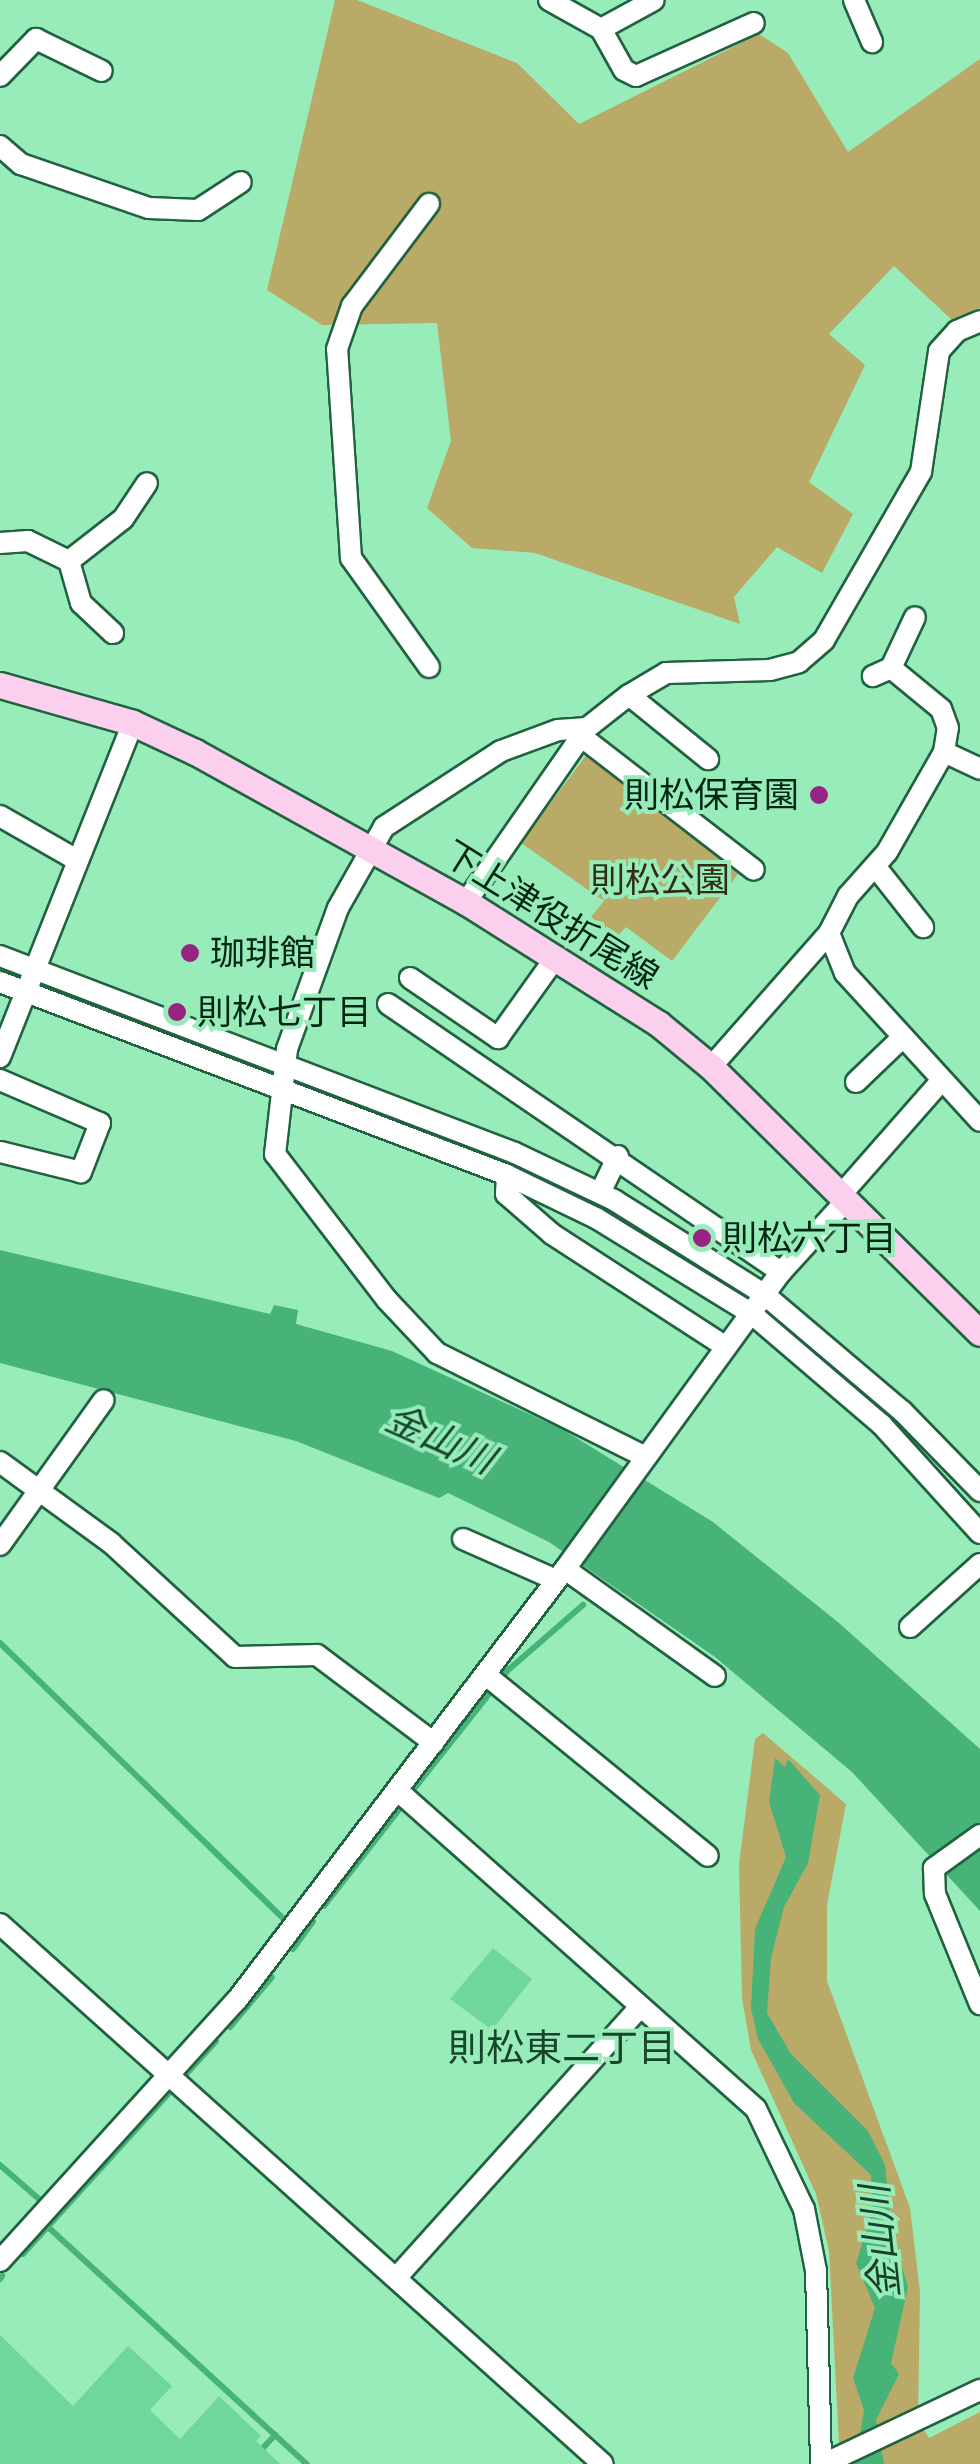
<!DOCTYPE html>
<meta charset="utf-8">
<style>
body{margin:0}
#map{position:relative;width:980px;height:2464px;overflow:hidden;background:#98ecb9;font-family:Jost,"Noto Sans JP",sans-serif}
div>[style]{position:absolute}
[style*='--x']{left:calc(var(--x)*1px);top:calc(var(--y)*1px);width:calc(var(--w)*1px);rotate:calc(var(--a)*1deg)}
.green>*{inset:0;background:#b9aa67}
.water>*{inset:0;background:#48b379}
.stream>*{height:6px;margin:-3px;padding:0 3px;transform-origin:3px;border-radius:3px;background:#48b379}
.building>*{inset:0;background:#6fd79b}
.roads{filter:drop-shadow(2px 0 #216240) drop-shadow(-2px 0 #216240) drop-shadow(0 2px #216240) drop-shadow(0 -2px #216240)}
.minor>*{height:20px;margin:-10px;padding:0 10px;transform-origin:10px;border-radius:10px;background:#fff}
.major>*{height:25px;margin:-12.5px;padding:0 12.5px;transform-origin:12.5px;border-radius:12.5px;background:#fbd0ef}
.dots>*{width:28px;height:28px;translate:-50% -50%;box-sizing:border-box;border:5px solid #98ecb9;border-radius:50%}
span{translate:-50% -50%;white-space:nowrap;text-align:center;line-height:1.15;-webkit-text-stroke:8px #98ecb9;paint-order:stroke}
.poi-label{font-size:35px;color:#022614}
.right{translate:-100% -50%;text-align:right}
.left{translate:0 -50%;text-align:left}
.park-label{font-size:35px;color:#312c19}
.street-label{font-size:35px;color:#022614}
.water-label{font-size:38px;color:#16422a;font-style:italic}
.neighbourhood-label{font-size:38px;color:#17442b}
</style>
<div id="map">
<div class="green">
<i style="clip-path:polygon(335px 0,357px 0,517px 63px,579px 124px,759px 34px,788px 53px,848px 152px,980px 59px,980px 308px,952px 320px,894px 266px,829px 334px,865px 365px,809px 482px,853px 514px,822px 573px,777px 547px,734px 597px,740px 624px,535px 553px,472px 548px,427px 508px,451px 441px,437px 323px,322px 325px,267px 290px)"></i>
<i style="clip-path:polygon(587px 754px,741px 870px,672px 961px,626px 927px,616px 937px,591px 917px,604px 901px,521px 843px)"></i>
<i style="clip-path:polygon(763px 1733px,846px 1804px,827px 1905px,827px 1981px,910px 2208px,920px 2292px,918px 2421px,929px 2438px,980px 2412px,980px 2464px,840px 2464px,829px 2251px,816px 2194px,751px 2050px,742px 1998px,739px 1864px,755px 1739px)"></i>
</div>
<div class="water">
<i style="clip-path:polygon(0 1250px,270px 1314px,274px 1305px,298px 1310px,296px 1324px,392px 1351px,562px 1429px,713px 1522px,839px 1623px,980px 1749px,980px 1911px,852px 1772px,715px 1657px,549px 1542px,448px 1493px,439px 1498px,296px 1441px,0 1363px)"></i>
<i style="clip-path:polygon(775px 1758px,785px 1767px,788px 1759px,820px 1795px,808px 1863px,784px 1907px,771px 1958px,767px 2013px,791px 2054px,868px 2131px,885px 2165px,892px 2234px,908px 2287px,891px 2363px,899px 2374px,876px 2420px,884px 2464px,855px 2464px,864px 2410px,853px 2378px,875px 2308px,856px 2263px,872px 2212px,871px 2175px,794px 2103px,758px 2039px,751px 2008px,755px 1929px,786px 1857px,769px 1802px)"></i>
</div>
<div class="stream">
<i style="--x:0;--y:1643;--w:395;--a:44.2"></i>
<i style="--x:410;--y:1794;--w:157;--a:-51.7"></i>
<i style="--x:507;--y:1671;--w:101;--a:-41"></i>
<i style="--x:324;--y:1906;--w:125;--a:-52.1"></i>
<i style="--x:293;--y:1949;--w:34;--a:-54"></i>
<i style="--x:230;--y:2027;--w:65;--a:-50"></i>
<i style="--x:0;--y:2165;--w:52;--a:41.1"></i>
<i style="--x:48;--y:2227;--w:351;--a:42.5"></i>
<i style="--x:23;--y:2254;--w:287;--a:-47.8"></i>
<i style="--x:0;--y:2279;--w:4;--a:-56"></i>
<i style="--x:248;--y:2464;--w:40;--a:-47"></i>
</div>
<div class="building">
<i style="clip-path:polygon(493px 1948px,532px 1979px,492px 2030px,450px 1999px)"></i>
<i style="clip-path:polygon(0 2335px,73px 2406px,128px 2346px,172px 2386px,150px 2410px,180px 2439px,219px 2396px,261px 2436px,256px 2441px,280px 2464px,0 2464px)"></i>
</div>
<div class="roads">
<div class="minor">
<i style="--x:549;--y:0;--w:60;--a:29.1"></i>
<i style="--x:601;--y:29;--w:47;--a:60.7"></i>
<i style="--x:624;--y:70;--w:13;--a:27"></i>
<i style="--x:636;--y:76;--w:129;--a:-24.2"></i>
<i style="--x:854;--y:0;--w:46;--a:66.8"></i>
<i style="--x:601;--y:29;--w:60;--a:-28.7"></i>
<i style="--x:0;--y:76;--w:52;--a:-45.8"></i>
<i style="--x:36;--y:39;--w:73;--a:25.9"></i>
<i style="--x:0;--y:146;--w:28;--a:41"></i>
<i style="--x:21;--y:164;--w:135;--a:19"></i>
<i style="--x:149;--y:208;--w:49;--a:2.3"></i>
<i style="--x:198;--y:210;--w:51;--a:-33.1"></i>
<i style="--x:0;--y:543;--w:28;--a:-4"></i>
<i style="--x:28;--y:541;--w:46;--a:26"></i>
<i style="--x:69;--y:561;--w:68;--a:-37.9"></i>
<i style="--x:123;--y:519;--w:43;--a:-56.3"></i>
<i style="--x:69;--y:561;--w:44;--a:74.1"></i>
<i style="--x:81;--y:603;--w:44;--a:43.2"></i>
<i style="--x:429;--y:667;--w:134;--a:-125.6"></i>
<i style="--x:351;--y:558;--w:209;--a:-93.8"></i>
<i style="--x:337;--y:349;--w:46;--a:-70.8"></i>
<i style="--x:352;--y:306;--w:128;--a:-53"></i>
<i style="--x:891;--y:668;--w:56;--a:-64.8"></i>
<i style="--x:629;--y:695;--w:102;--a:39"></i>
<i style="--x:587;--y:728;--w:29;--a:176"></i>
<i style="--x:558;--y:730;--w:61;--a:159.8"></i>
<i style="--x:501;--y:751;--w:140;--a:147"></i>
<i style="--x:384;--y:827;--w:93;--a:119.6"></i>
<i style="--x:338;--y:908;--w:150;--a:109.9"></i>
<i style="--x:287;--y:1049;--w:106;--a:96.5"></i>
<i style="--x:275;--y:1154;--w:184;--a:52.5"></i>
<i style="--x:387;--y:1300;--w:73;--a:46.7"></i>
<i style="--x:437;--y:1353;--w:231;--a:26.5"></i>
<i style="--x:582;--y:737;--w:217;--a:37.7"></i>
<i style="--x:944;--y:752;--w:40;--a:25"></i>
<i style="--x:0;--y:816;--w:86;--a:29.8"></i>
<i style="--x:875;--y:866;--w:78;--a:51.8"></i>
<i style="--x:466;--y:902;--w:212;--a:-55.2"></i>
<i style="--x:587;--y:728;--w:53;--a:-38.2"></i>
<i style="--x:629;--y:695;--w:43;--a:-30.7"></i>
<i style="--x:666;--y:673;--w:104;--a:-1.7"></i>
<i style="--x:770;--y:670;--w:30;--a:-15"></i>
<i style="--x:799;--y:662;--w:33;--a:-41"></i>
<i style="--x:824;--y:640;--w:194;--a:-60"></i>
<i style="--x:921;--y:472;--w:122;--a:-81.5"></i>
<i style="--x:939;--y:351;--w:27;--a:-48"></i>
<i style="--x:957;--y:331;--w:25;--a:-23"></i>
<i style="--x:829;--y:933;--w:43;--a:68.2"></i>
<i style="--x:845;--y:973;--w:200;--a:47.6"></i>
<i style="--x:0;--y:956;--w:551;--a:20.93"></i>
<i style="--x:515;--y:1153;--w:110;--a:25.4"></i>
<i style="--x:614;--y:1200;--w:177;--a:32.1"></i>
<i style="--x:764;--y:1294;--w:181;--a:40.3"></i>
<i style="--x:902;--y:1411;--w:112;--a:45.7"></i>
<i style="--x:410;--y:978;--w:107;--a:34.3"></i>
<i style="--x:498;--y:1038;--w:100;--a:-54.4"></i>
<i style="--x:0;--y:982;--w:542;--a:20.84"></i>
<i style="--x:507;--y:1175;--w:99;--a:25.8"></i>
<i style="--x:596;--y:1218;--w:183;--a:31.6"></i>
<i style="--x:752;--y:1314;--w:170;--a:40.5"></i>
<i style="--x:881;--y:1424;--w:147;--a:47.8"></i>
<i style="--x:388;--y:1004;--w:476;--a:34.3"></i>
<i style="--x:0;--y:1057;--w:360;--a:-68.3"></i>
<i style="--x:711;--y:1067;--w:179;--a:-48.6"></i>
<i style="--x:829;--y:933;--w:42;--a:-62.8"></i>
<i style="--x:848;--y:896;--w:59;--a:-48.4"></i>
<i style="--x:887;--y:852;--w:115;--a:-60.3"></i>
<i style="--x:944;--y:752;--w:24;--a:-81"></i>
<i style="--x:948;--y:728;--w:20;--a:-110"></i>
<i style="--x:941;--y:709;--w:65;--a:-140.6"></i>
<i style="--x:891;--y:668;--w:20;--a:156"></i>
<i style="--x:0;--y:1080;--w:109;--a:23.3"></i>
<i style="--x:100;--y:1123;--w:53;--a:111.2"></i>
<i style="--x:81;--y:1172;--w:83;--a:-166.1"></i>
<i style="--x:856;--y:1082;--w:65;--a:-43.8"></i>
<i style="--x:507;--y:1175;--w:19;--a:93"></i>
<i style="--x:506;--y:1194;--w:61;--a:41"></i>
<i style="--x:552;--y:1234;--w:207;--a:33"></i>
<i style="--x:600;--y:1193;--w:41;--a:-64.1"></i>
<i style="--x:840;--y:1196;--w:154;--a:-48.7"></i>
<i style="--x:0;--y:1462;--w:137;--a:36.1"></i>
<i style="--x:111;--y:1543;--w:168;--a:42.6"></i>
<i style="--x:235;--y:1657;--w:82;--a:-1.4"></i>
<i style="--x:317;--y:1655;--w:146;--a:36.9"></i>
<i style="--x:463;--y:1539;--w:102;--a:23.8"></i>
<i style="--x:0;--y:1545;--w:178;--a:-54.4"></i>
<i style="--x:565;--y:1569;--w:184;--a:35.5"></i>
<i style="--x:910;--y:1627;--w:94;--a:-42"></i>
<i style="--x:486;--y:1675;--w:286;--a:39.2"></i>
<i style="--x:397;--y:1790;--w:480;--a:41.6"></i>
<i style="--x:756;--y:2109;--w:111;--a:64.4"></i>
<i style="--x:804;--y:2209;--w:63;--a:79"></i>
<i style="--x:816;--y:2271;--w:193;--a:88.5"></i>
<i style="--x:980;--y:1835;--w:57;--a:144.3"></i>
<i style="--x:934;--y:1868;--w:26;--a:88"></i>
<i style="--x:935;--y:1894;--w:119;--a:67.8"></i>
<i style="--x:0;--y:1924;--w:809;--a:41.85"></i>
<i style="--x:0;--y:2261;--w:353;--a:-47.8"></i>
<i style="--x:237;--y:2000;--w:542;--a:-52.73"></i>
<i style="--x:565;--y:1569;--w:367;--a:-54"></i>
<i style="--x:781;--y:1272;--w:95;--a:-47.6"></i>
<i style="--x:397;--y:2277;--w:362;--a:-48"></i>
<i style="--x:824;--y:2464;--w:173;--a:-25.4"></i>
</div>
<div class="major">
<i style="--x:0;--y:685;--w:138;--a:15.9"></i>
<i style="--x:133;--y:723;--w:68;--a:25.1"></i>
<i style="--x:195;--y:752;--w:310;--a:29"></i>
<i style="--x:466;--y:902;--w:228;--a:32.3"></i>
<i style="--x:659;--y:1024;--w:67;--a:39.6"></i>
<i style="--x:711;--y:1067;--w:378;--a:44.7"></i>
</div>
</div>
<div class="dots">
<i style="left:819px;top:795px;background:#972482"></i>
<i style="left:190px;top:953px;background:#972482"></i>
<i style="left:177px;top:1012px;background:#972482"></i>
<i style="left:702px;top:1238px;background:#972482"></i>
</div>
<div class="poi-label">
<span class="right" style="left:799px;top:795px">則松保育園</span>
<span class="left" style="left:210px;top:953px">珈琲館</span>
<span class="left" style="left:197px;top:1012px">則松七丁目</span>
<span class="left" style="left:722px;top:1238px">則松六丁目</span>
</div>
<div class="park-label">
<span style="left:660px;top:880px">則松公園</span>
</div>
<div class="street-label">
<span style="left:551px;top:915px;rotate:32deg">下上津役折尾線</span>
</div>
<div class="water-label">
<span style="left:440px;top:1439px;rotate:24deg">金山川</span>
<span style="left:880px;top:2242px;rotate:-96deg">金山川</span>
</div>
<div class="neighbourhood-label">
<span style="left:562px;top:2048px">則松東二丁目</span>
</div>
</div>
